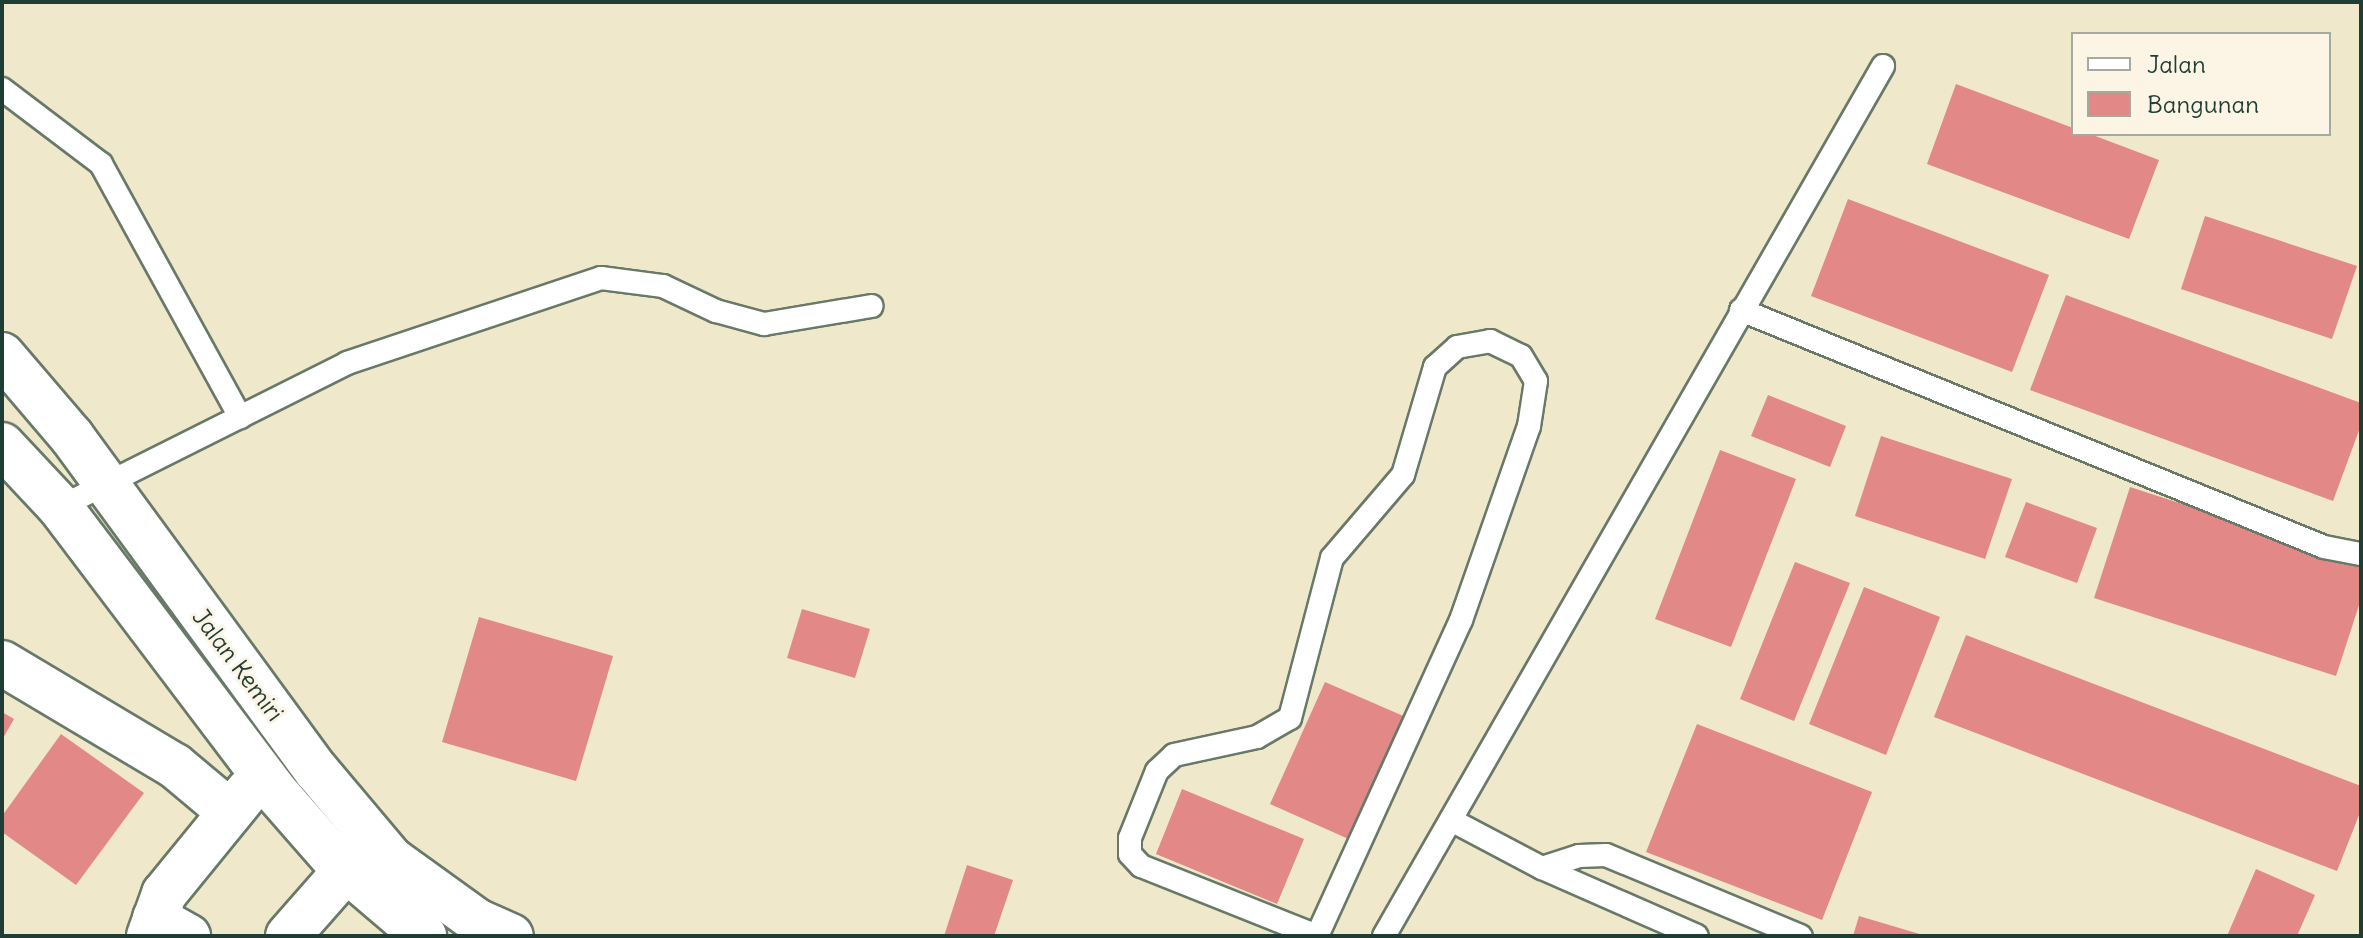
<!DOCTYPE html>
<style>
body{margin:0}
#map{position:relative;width:2363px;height:938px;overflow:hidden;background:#efe8ca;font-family:Delius,sans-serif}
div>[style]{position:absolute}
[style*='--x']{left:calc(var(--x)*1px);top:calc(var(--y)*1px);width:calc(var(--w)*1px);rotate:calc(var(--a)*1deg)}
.building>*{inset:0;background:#e28987}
.roads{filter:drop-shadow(2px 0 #687968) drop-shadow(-2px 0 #687968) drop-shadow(0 2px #687968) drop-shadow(0 -2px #687968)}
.service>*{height:22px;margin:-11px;padding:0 11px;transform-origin:11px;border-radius:11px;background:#fff}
.minor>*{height:44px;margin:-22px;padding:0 22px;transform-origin:22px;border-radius:22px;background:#fff}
.trunk>*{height:44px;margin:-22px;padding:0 22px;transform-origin:22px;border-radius:22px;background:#fff}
span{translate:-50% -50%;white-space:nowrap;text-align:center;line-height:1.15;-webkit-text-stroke:6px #fcf5e5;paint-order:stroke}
.street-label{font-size:24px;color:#1f3d34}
.frame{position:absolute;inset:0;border:4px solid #1f3d34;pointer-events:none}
.legend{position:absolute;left:2071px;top:32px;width:260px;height:104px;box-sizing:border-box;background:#fcf5e5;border:2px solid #a4ab9e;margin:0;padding:10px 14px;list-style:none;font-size:24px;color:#1f3d34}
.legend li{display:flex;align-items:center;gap:16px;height:40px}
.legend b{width:40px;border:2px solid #a4ab9e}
</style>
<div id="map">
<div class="building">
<i style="clip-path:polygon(1956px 84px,2073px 128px,2073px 134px,2090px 134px,2159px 160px,2129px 239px,1927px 164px)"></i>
<i style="clip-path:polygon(1848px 199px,2049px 275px,2012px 372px,1811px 296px)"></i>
<i style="clip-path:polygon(2205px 216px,2357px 266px,2332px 339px,2181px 289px)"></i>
<i style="clip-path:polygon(2066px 295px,2361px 403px,2361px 425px,2333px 501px,2030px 390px)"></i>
<i style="clip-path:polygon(1768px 395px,1846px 426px,1830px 467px,1751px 436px)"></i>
<i style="clip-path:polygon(1881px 436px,2012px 479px,1985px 559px,1855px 516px)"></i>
<i style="clip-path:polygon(1720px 450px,1796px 479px,1731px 647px,1655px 619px)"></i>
<i style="clip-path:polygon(2130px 487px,2361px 562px,2361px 599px,2336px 676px,2094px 598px)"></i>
<i style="clip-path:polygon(2026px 502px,2097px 528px,2077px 583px,2005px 557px)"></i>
<i style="clip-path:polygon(1795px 562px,1850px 583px,1794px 721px,1740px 699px)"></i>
<i style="clip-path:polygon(1864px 587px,1940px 617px,1886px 755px,1809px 724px)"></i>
<i style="clip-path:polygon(802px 609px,870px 629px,855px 678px,787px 658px)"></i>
<i style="clip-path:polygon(479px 617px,613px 656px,576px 781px,442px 742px)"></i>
<i style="clip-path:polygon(1966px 635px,2361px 786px,2361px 810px,2337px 871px,1934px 717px)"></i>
<i style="clip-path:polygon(1325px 682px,1408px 718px,1353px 841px,1270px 804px)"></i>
<i style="clip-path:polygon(2px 712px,14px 719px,2px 740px)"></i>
<i style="clip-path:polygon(1697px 724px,1872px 792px,1822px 920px,1646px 852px)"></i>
<i style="clip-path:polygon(61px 734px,144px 793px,76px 885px,2px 832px,2px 816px)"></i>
<i style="clip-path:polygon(1182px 789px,1304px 839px,1277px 904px,1156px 854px)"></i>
<i style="clip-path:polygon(967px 865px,1013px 880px,994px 936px,944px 936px)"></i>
<i style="clip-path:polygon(2256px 869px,2315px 895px,2297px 936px,2227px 936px)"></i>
<i style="clip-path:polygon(1859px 916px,1923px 935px,1923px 936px,1853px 936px)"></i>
</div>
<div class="roads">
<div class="service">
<i style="--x:2;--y:89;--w:124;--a:37.1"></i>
<i style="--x:101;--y:164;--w:289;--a:61.2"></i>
<i style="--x:1741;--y:310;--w:629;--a:22.12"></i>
<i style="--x:2324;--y:547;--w:38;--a:11"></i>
<i style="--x:1490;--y:341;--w:34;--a:26"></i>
<i style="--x:1521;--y:356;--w:29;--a:59"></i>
<i style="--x:1536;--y:381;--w:46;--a:98.8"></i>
<i style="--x:1529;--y:426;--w:206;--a:109.3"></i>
<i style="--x:1461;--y:620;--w:347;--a:114.5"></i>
<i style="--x:1317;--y:936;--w:189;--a:-158.3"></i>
<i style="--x:1141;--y:866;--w:16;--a:-133"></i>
<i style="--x:1130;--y:854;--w:16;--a:-90"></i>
<i style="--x:1130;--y:838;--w:72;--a:-68.1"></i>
<i style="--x:1157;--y:771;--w:23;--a:-43"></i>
<i style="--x:1174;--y:755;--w:85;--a:-12.2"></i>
<i style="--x:1257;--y:737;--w:38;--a:-30"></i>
<i style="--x:1290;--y:718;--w:165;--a:-75.3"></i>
<i style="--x:1332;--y:558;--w:109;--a:-49.5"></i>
<i style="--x:1403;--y:475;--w:113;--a:-73.5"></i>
<i style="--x:1435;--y:367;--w:30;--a:-42"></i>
<i style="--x:1457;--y:347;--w:34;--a:-10"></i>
<i style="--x:60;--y:507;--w:321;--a:-26.6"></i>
<i style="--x:347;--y:363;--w:268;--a:-18.5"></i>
<i style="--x:601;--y:278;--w:63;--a:7.4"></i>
<i style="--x:663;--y:286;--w:59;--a:25.3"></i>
<i style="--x:716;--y:311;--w:50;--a:15.2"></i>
<i style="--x:764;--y:324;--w:109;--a:-9.5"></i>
<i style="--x:1451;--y:820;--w:103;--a:27.8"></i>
<i style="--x:1542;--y:868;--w:169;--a:23.7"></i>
<i style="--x:1542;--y:868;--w:39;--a:-18"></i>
<i style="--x:1579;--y:856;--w:27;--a:-2"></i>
<i style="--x:1606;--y:855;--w:211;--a:22.6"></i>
<i style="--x:1384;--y:936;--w:1003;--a:-60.16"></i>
</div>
<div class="minor">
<i style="--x:2;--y:663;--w:201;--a:30.8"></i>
<i style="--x:175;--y:766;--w:72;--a:39.9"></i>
<i style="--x:155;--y:918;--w:38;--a:29"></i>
<i style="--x:149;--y:936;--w:45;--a:-70.3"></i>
<i style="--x:164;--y:894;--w:133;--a:-50.8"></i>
<i style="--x:288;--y:936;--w:88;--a:-48.7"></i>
</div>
<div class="trunk">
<i style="--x:2;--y:355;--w:108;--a:49.5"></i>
<i style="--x:72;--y:437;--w:413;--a:53.8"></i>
<i style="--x:316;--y:770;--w:116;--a:49.9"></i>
<i style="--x:391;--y:859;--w:106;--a:35.8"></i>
<i style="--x:477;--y:921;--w:37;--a:24"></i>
<i style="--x:2;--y:445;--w:85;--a:46.9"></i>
<i style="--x:60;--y:507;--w:353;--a:52.9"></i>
<i style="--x:273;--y:789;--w:96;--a:48.8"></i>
<i style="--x:336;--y:861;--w:116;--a:40.4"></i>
</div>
</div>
<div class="street-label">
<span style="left:238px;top:665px;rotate:53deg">Jalan Kemiri</span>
</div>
<div class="frame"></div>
<ul class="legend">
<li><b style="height:10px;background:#fff"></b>Jalan</li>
<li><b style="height:22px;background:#e28987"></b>Bangunan</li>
</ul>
</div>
